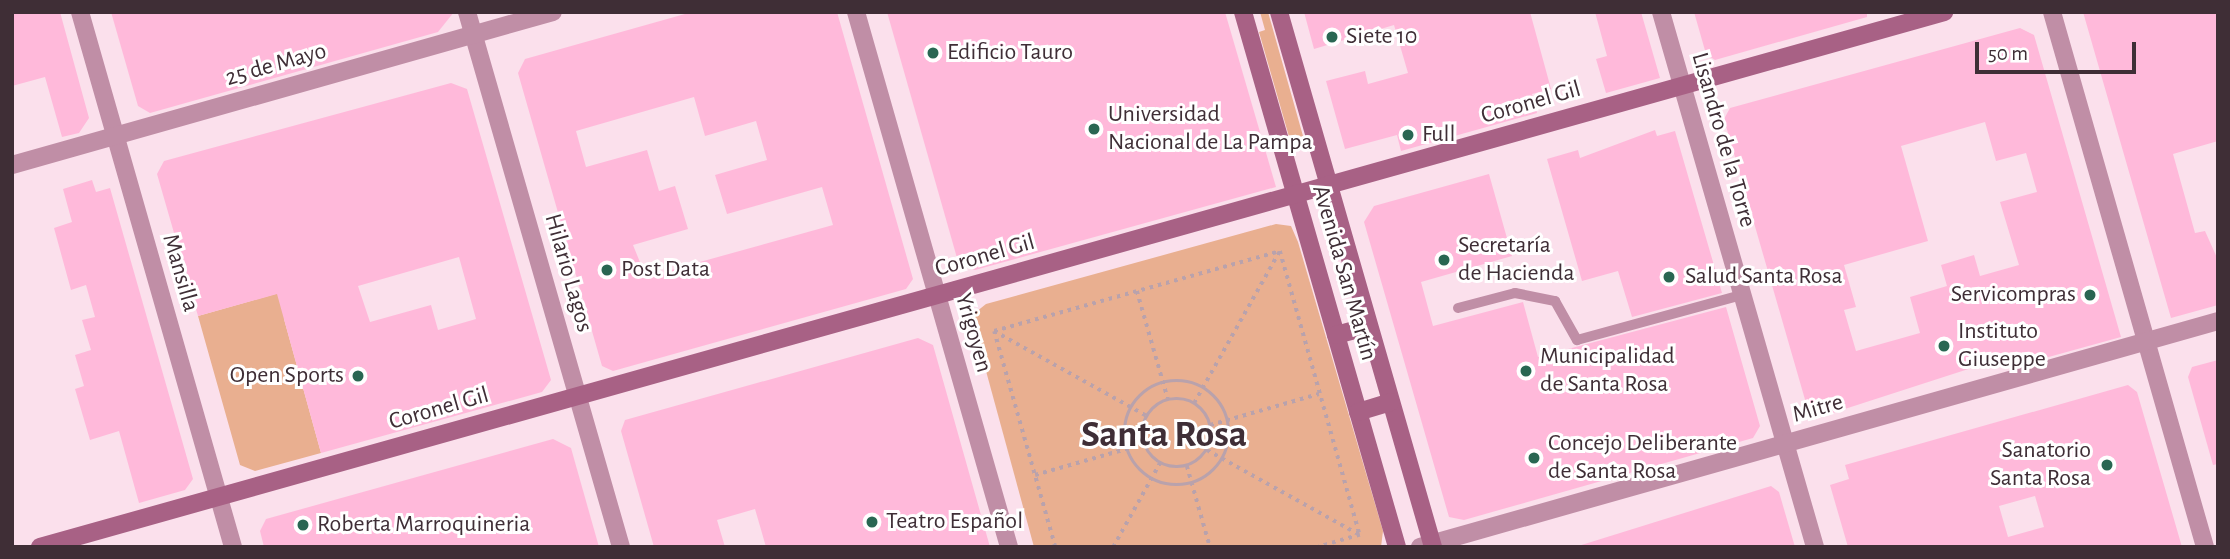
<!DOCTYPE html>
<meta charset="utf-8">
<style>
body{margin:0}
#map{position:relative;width:2230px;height:559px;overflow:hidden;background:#fbe0ec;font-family:"Alegreya Sans",sans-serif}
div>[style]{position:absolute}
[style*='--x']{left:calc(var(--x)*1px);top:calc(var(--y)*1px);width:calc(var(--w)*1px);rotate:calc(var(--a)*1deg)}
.green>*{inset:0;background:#e9af90}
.building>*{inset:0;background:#ffb9da}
.path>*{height:3.5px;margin-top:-1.75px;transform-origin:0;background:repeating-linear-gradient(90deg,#b9a2ac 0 3.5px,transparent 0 8.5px)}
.path>.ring{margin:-1.75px;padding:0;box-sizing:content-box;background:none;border:3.5px solid #b9a2ac;border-radius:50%}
.lane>*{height:10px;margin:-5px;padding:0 5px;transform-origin:5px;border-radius:5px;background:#c08ea6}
.street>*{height:18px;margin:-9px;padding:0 9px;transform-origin:9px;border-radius:9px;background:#c08ea6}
.secondary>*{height:18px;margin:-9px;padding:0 9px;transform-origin:9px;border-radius:9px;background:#a86185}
.dots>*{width:19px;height:19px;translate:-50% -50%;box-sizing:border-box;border:4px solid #fff;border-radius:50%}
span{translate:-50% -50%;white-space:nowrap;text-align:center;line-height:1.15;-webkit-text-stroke:6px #fff;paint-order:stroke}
.poi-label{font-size:24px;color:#3f2e36}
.left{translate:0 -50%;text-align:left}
.right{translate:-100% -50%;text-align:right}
.street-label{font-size:24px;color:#3f2e36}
.town-label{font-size:38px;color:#3f2e36;font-weight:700}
.frame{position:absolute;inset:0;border:14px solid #3f2e36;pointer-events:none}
.scale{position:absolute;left:1975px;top:42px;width:161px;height:32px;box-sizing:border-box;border:4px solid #3f2e36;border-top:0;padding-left:9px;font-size:21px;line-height:24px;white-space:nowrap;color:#3f2e36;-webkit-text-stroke:5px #fff;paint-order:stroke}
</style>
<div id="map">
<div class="green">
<i style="clip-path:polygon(1260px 12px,1268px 12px,1303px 136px,1290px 140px,1259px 32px,1265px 30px)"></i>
<i style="clip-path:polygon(1276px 224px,1291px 226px,1298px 242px,1383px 531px,1381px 547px,1034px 547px,971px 316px,986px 304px)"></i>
<i style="clip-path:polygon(307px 285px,284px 319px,321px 453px,255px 471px,240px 465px,198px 316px)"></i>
</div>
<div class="building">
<i style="clip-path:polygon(12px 12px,60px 12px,89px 118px,79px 133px,62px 137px,45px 77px,12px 86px)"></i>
<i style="clip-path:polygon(111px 12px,454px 12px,438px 32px,150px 113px,138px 106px)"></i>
<i style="clip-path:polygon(evenodd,692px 12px,837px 12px,913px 279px,906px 289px,613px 371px,602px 366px,518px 73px,525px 59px,692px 12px,694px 97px,705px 136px,756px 121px,767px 160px,715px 175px,727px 214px,822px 187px,833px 225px,646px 277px,633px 245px,688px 229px,675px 186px,659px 191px,647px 150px,586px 167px,576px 131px,694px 97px)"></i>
<i style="clip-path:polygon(887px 12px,1225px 12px,1276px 187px,975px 270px,959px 265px)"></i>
<i style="clip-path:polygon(1304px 12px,1530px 12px,1551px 89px,1532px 94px,1537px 113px,1401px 151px,1397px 135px,1345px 149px,1326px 81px,1365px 71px,1368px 84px,1408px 73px,1394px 25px,1314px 49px)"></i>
<i style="clip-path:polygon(1595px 12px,1641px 12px,1660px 78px,1606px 93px,1596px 59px,1607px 56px)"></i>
<i style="clip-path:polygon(1694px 12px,1867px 12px,1867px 17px,1715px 60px,1706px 54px)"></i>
<i style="clip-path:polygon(2083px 12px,2218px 12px,2218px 141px,2173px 154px,2195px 233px,2205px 231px,2218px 260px,2218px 305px,2171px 318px)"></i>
<i style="clip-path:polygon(evenodd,2020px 28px,2034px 35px,2121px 337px,2045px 358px,1989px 369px,1987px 363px,1820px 417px,1808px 410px,1724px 119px,1730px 108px,2020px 28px,1985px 122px,1996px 161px,2026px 153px,2037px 192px,2000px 202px,2019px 265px,1980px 276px,1974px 255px,1941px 265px,1947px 286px,1910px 297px,1920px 333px,1856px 351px,1844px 310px,1856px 307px,1844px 265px,1928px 241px,1901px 146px,1985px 122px)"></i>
<i style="clip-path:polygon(evenodd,451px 83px,467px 89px,551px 380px,542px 392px,321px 453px,277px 294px,198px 316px,157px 174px,164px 161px,451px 83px,459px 257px,476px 319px,438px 330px,431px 305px,370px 322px,358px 286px,459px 257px)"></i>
<i style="clip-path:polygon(1655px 130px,1657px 136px,1675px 131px,1722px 293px,1632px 317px,1618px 271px,1582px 281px,1547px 159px,1578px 150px,1580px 158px)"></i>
<i style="clip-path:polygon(1489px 174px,1512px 256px,1421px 282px,1433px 326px,1523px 302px,1538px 357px,1726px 307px,1760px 426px,1753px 438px,1464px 520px,1449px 517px,1364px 222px,1374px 206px)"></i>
<i style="clip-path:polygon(92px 180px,96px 192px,110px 188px,193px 479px,185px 490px,139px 503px,119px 431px,90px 440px,75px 389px,84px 386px,75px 355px,91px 350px,82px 320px,95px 317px,86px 285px,71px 290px,54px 228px,72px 222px,63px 189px)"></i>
<i style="clip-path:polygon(918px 338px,933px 345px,990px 547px,766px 547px,755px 509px,717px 520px,725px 547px,654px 547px,621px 431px,625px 420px)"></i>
<i style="clip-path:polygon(2218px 360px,2218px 464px,2213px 465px,2188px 377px,2192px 367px)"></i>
<i style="clip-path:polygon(evenodd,2128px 385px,2137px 392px,2182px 547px,1848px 547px,1830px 485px,1849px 479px,1845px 465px,2128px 385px,2035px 496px,2044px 527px,2008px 537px,1999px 506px,2035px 496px)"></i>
<i style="clip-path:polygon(553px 439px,571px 448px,599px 547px,264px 547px,260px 531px,266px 519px)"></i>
<i style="clip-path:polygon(1771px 486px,1779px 492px,1795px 547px,1575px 547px)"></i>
</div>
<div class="path">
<i style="--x:1137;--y:291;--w:112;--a:74"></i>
<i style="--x:994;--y:331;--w:175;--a:29.1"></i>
<i class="ring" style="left:1125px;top:381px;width:100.5px;height:100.5px"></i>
<i class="ring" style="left:1143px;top:399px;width:64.5px;height:64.5px"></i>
<i style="--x:1194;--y:403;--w:173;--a:-60.6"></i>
<i style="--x:1210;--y:425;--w:113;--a:-15.9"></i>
<i style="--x:1207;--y:450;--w:175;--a:29.1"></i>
<i style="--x:1187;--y:466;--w:84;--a:74.1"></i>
<i style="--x:1035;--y:475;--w:113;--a:-15.9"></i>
<i style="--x:1055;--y:547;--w:224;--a:-105.8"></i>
<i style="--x:994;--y:331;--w:297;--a:-15.6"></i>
<i style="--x:1280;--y:251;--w:295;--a:74.3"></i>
<i style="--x:1360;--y:535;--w:43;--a:163.7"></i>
<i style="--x:1113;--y:547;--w:96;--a:-60.8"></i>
</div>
<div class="lane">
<i style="--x:1458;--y:308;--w:59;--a:-14.7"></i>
<i style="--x:1515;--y:293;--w:41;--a:11.3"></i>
<i style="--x:1555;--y:301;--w:45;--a:60.6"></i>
<i style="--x:1577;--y:340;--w:171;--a:-15.3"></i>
</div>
<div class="street">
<i style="--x:80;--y:12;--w:556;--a:74.04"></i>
<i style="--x:467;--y:12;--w:557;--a:73.94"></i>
<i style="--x:856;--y:12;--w:556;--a:74.04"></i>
<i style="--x:1661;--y:12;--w:557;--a:73.94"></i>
<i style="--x:2052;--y:12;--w:556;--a:74.04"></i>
<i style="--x:12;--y:165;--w:562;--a:-15.79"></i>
<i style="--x:1420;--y:547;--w:829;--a:-15.81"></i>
</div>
<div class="secondary">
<i style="--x:1243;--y:12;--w:557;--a:73.94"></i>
<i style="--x:1279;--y:12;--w:557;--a:73.94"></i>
<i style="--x:1336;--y:335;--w:34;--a:-15"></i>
<i style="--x:1358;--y:412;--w:34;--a:-17"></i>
<i style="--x:40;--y:547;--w:1978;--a:-15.69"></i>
</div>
<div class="dots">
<i style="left:1332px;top:37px;background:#296652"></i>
<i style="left:933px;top:53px;background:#296652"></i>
<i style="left:1094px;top:129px;background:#296652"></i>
<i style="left:1408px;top:135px;background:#296652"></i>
<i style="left:1444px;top:260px;background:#296652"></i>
<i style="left:607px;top:270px;background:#296652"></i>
<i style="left:1669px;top:277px;background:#296652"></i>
<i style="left:2090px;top:295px;background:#296652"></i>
<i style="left:1944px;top:346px;background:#296652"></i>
<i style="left:1526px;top:371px;background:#296652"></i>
<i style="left:358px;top:376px;background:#296652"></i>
<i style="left:1534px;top:458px;background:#296652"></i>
<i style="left:2107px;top:465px;background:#296652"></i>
<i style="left:872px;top:522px;background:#296652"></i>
<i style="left:303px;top:525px;background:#296652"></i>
</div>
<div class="poi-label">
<span class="left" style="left:1346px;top:37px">Siete 10</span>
<span class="left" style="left:947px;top:53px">Edificio Tauro</span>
<span class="left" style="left:1108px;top:129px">Universidad<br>Nacional de La Pampa</span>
<span class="left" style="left:1422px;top:135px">Full</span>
<span class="left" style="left:1458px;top:260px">Secretaría<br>de Hacienda</span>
<span class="left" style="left:621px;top:270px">Post Data</span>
<span class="left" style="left:1685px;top:277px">Salud Santa Rosa</span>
<span class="right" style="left:2076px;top:295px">Servicompras</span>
<span class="left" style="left:1958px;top:346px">Instituto<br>Giuseppe</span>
<span class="left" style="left:1540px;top:371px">Municipalidad<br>de Santa Rosa</span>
<span class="right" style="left:344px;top:376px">Open Sports</span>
<span class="left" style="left:1548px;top:458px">Concejo Deliberante<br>de Santa Rosa</span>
<span class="right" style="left:2091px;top:465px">Sanatorio<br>Santa Rosa</span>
<span class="left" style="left:886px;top:522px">Teatro Español</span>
<span class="left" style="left:317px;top:525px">Roberta Marroquineria</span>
</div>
<div class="street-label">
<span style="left:276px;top:65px;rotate:-16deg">25 de Mayo</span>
<span style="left:1531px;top:103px;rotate:-16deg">Coronel Gil</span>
<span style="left:1723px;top:140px;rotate:74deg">Lisandro de la Torre</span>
<span style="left:985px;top:256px;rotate:-16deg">Coronel Gil</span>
<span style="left:180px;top:273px;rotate:74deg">Mansilla</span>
<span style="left:568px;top:273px;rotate:74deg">Hilario Lagos</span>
<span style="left:1344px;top:273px;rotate:74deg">Avenida San Martín</span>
<span style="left:973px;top:333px;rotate:74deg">Yrigoyen</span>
<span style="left:439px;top:409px;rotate:-16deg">Coronel Gil</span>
<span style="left:1818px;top:409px;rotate:-16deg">Mitre</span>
</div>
<div class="town-label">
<span style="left:1164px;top:436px">Santa Rosa</span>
</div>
<div class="frame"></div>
<div class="scale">50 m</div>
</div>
